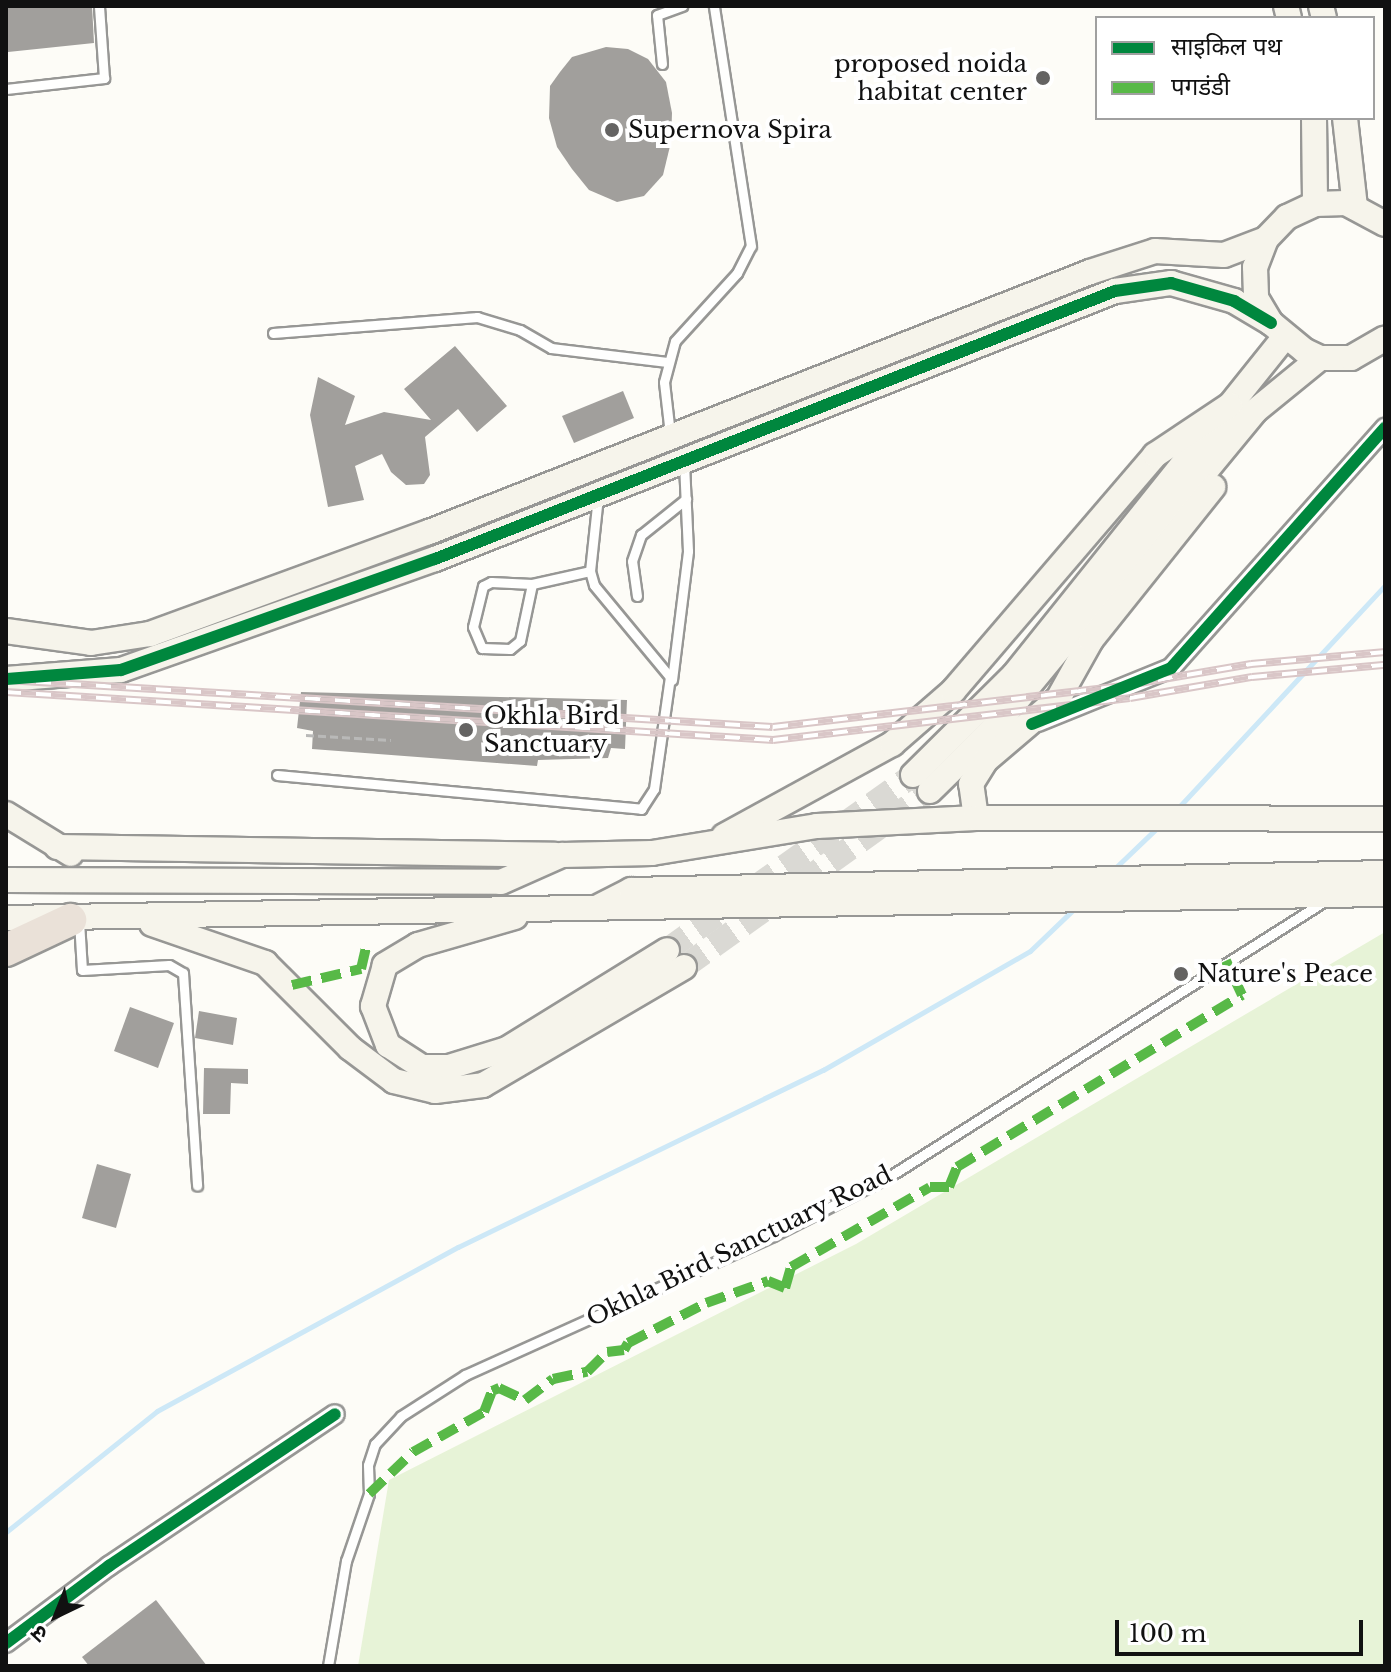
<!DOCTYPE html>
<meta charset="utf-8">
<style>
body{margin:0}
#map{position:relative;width:1391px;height:1672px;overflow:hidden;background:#fdfcf7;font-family:"Libre Baskerville","Noto Sans Devanagari",serif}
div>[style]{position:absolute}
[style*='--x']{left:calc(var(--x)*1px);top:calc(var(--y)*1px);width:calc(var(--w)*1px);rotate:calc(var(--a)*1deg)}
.green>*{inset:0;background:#e7f3d7}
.stream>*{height:5px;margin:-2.5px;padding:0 2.5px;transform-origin:2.5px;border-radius:2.5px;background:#cde8f7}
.building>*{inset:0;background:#a19f9c}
.secondary-tunnel>*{height:24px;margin-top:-12px;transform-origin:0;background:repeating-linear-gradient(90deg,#dad9d4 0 24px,transparent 0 36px)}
.path>*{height:3px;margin-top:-1.5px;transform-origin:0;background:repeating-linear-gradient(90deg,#b9b9b8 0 8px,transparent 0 12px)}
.roads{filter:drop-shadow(2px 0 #979795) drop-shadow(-2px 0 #979795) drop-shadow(0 2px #979795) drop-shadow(0 -2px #979795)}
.lane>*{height:9px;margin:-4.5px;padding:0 4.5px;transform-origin:4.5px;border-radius:4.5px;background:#fffffe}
.street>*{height:18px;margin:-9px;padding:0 9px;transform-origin:9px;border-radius:9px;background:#fffffe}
.secondary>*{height:24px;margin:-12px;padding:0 12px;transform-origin:12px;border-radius:12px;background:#f6f4eb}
.highway>*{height:32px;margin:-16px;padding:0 16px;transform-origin:16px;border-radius:16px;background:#eae1d8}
.rail>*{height:8px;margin-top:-4px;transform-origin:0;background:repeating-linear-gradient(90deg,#fff 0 15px,#d9c6c7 0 30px);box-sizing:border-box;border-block:2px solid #d9c6c7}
.quiet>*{height:10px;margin-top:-5px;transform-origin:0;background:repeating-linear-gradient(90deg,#58b947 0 20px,transparent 0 30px)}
.cycleway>*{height:12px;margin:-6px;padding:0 6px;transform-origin:6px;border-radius:6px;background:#00873e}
.dots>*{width:22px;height:22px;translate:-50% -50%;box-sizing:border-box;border:4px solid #fff;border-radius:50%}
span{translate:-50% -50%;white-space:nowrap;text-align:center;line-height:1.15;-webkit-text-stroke:8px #fff;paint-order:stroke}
.poi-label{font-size:24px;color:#111}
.right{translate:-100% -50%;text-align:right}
.left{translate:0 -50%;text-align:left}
.street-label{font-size:24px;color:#111}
.frame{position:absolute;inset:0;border:8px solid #111;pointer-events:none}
.legend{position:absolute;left:1095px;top:16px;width:280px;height:104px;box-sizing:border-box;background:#fff;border:2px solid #a0a0a0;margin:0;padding:10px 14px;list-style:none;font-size:24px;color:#111}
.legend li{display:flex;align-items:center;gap:16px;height:40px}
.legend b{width:40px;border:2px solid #a0a0a0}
.north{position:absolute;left:16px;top:1576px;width:80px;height:80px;-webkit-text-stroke:6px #fff;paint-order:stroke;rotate:223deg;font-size:22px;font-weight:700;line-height:32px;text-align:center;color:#111}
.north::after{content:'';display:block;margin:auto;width:28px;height:36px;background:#111;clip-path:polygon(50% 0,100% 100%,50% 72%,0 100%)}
.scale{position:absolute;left:1115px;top:1620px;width:248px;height:36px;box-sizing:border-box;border:4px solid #111;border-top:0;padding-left:10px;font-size:24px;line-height:28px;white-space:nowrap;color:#111;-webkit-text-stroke:6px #fff;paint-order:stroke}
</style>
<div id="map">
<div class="green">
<i style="clip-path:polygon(1385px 932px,1385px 1666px,358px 1666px,389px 1480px,856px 1244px)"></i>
</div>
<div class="stream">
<i style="--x:1177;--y:809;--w:306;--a:-47.1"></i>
<i style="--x:1113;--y:870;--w:62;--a:-43.7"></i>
<i style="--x:6;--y:1532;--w:193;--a:-38.7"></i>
<i style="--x:157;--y:1411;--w:343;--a:-28.6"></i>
<i style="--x:458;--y:1247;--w:406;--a:-25.9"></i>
<i style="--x:823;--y:1070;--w:239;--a:-29.9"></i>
<i style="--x:1030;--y:951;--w:62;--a:-43.7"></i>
</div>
<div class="building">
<i style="clip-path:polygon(6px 6px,92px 6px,94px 43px,8px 52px)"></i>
<i style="clip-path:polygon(606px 47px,628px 49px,648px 59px,666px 82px,672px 113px,671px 142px,663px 175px,644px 196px,617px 202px,589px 190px,572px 169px,557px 147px,549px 118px,550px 86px,560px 72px,572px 57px)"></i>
<i style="clip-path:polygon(455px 346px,507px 406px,477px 432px,458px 409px,425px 437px,430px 475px,424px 484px,406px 485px,391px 472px,382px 454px,355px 466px,364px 500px,328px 507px,310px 415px,318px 377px,355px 396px,345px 425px,384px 412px,431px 420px,404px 389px)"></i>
<i style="clip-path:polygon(623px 391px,634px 418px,574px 443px,562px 416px)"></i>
<i style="clip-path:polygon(301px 692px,627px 700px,625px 749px,611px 748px,608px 758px,538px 760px,537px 766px,312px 749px,313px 731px,297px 728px)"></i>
<i style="clip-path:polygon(130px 1007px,174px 1023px,158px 1068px,114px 1051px)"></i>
<i style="clip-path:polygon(199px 1011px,237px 1018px,233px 1045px,195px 1038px)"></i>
<i style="clip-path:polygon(204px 1068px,248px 1069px,248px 1084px,231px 1083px,230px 1114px,203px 1114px)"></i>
<i style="clip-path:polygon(97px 1164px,131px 1174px,116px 1228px,82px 1218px)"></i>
<i style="clip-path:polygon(156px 1600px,207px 1666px,89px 1666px,82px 1657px)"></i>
</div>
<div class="secondary-tunnel">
<i style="--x:667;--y:950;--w:302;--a:-35.4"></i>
<i style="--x:684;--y:967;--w:302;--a:-35.6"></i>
</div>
<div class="path">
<i style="--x:306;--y:735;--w:85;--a:3.4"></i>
</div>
<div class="roads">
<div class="lane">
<i style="--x:662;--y:64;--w:49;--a:-95.8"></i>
<i style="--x:657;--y:15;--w:27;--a:-20"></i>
<i style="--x:6;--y:89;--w:99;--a:-6.4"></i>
<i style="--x:104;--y:78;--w:72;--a:-94"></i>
<i style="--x:273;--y:333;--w:205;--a:-4.5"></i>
<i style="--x:477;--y:317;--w:45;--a:16.8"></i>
<i style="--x:520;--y:330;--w:36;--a:30"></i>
<i style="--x:551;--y:348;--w:117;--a:6.9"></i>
<i style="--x:670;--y:434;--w:52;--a:-96.6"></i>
<i style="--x:664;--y:382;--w:42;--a:-75"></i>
<i style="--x:675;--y:341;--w:92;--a:-47.6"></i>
<i style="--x:737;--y:273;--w:30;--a:-63"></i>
<i style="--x:751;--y:246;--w:243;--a:-98.8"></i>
<i style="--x:532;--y:584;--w:41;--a:-177.2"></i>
<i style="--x:491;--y:582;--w:9;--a:153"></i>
<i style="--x:483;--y:586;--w:42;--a:103.7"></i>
<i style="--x:473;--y:627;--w:23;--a:67"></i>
<i style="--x:482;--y:648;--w:28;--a:2"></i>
<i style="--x:510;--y:649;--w:13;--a:-39"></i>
<i style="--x:520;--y:641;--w:58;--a:-78.1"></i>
<i style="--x:532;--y:584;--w:59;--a:-12.6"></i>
<i style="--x:637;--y:596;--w:35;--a:-98"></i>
<i style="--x:632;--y:561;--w:28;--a:-71"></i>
<i style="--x:641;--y:535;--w:58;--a:-38.7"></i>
<i style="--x:672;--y:680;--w:130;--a:-82.9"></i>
<i style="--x:688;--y:551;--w:87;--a:-92.6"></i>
<i style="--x:277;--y:775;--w:366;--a:5.3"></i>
<i style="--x:641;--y:809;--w:24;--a:-57"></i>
<i style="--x:654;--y:789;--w:113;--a:-81.9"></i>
<i style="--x:670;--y:677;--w:119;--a:-129.6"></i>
<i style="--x:594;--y:585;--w:15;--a:-106"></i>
<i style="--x:590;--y:571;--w:75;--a:-83.9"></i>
<i style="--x:79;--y:921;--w:49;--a:86.5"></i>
<i style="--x:82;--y:970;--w:87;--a:-3.3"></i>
<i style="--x:169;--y:965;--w:16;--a:30"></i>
<i style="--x:183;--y:973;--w:213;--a:86.2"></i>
<i style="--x:328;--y:1666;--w:107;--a:-80.3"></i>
<i style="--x:346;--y:1561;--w:71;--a:-71.1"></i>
<i style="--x:369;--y:1494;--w:29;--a:-92"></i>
<i style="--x:368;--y:1465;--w:22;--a:-72"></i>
<i style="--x:375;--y:1444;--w:38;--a:-47"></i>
<i style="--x:401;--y:1416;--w:76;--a:-32.6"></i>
<i style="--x:465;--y:1375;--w:338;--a:-24.3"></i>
<i style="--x:773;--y:1236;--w:128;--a:-27"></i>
<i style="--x:887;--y:1178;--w:516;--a:-32.33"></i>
</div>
<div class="street">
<i style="--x:1038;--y:722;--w:144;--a:-22.1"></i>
<i style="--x:1171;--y:668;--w:322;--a:-48.3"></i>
<i style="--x:6;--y:1643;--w:129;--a:-36.8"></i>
<i style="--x:109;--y:1566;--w:272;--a:-33.9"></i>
</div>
<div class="secondary">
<i style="--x:1286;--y:6;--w:12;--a:76"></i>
<i style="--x:1321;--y:6;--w:12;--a:76"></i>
<i style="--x:1314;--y:118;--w:86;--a:89.3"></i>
<i style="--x:1345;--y:118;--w:90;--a:83.6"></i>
<i style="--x:1385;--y:224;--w:44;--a:-151.7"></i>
<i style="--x:1346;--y:203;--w:31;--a:178"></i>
<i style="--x:1315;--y:204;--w:31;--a:155"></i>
<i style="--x:1287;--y:217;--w:30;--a:134"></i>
<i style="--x:1266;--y:239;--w:30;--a:111"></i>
<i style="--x:1255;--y:267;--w:31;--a:88"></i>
<i style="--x:1256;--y:298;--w:29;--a:59"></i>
<i style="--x:1271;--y:323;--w:44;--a:39.5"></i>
<i style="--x:1305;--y:351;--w:17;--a:25"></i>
<i style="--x:1320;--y:358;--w:31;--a:0"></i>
<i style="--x:1351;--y:358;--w:39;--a:-30"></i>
<i style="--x:6;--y:631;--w:86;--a:8"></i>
<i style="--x:91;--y:643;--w:60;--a:-8.7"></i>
<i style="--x:150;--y:634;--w:297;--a:-20.1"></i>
<i style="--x:429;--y:532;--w:710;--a:-21.47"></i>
<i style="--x:1090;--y:272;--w:68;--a:-17.9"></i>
<i style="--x:1155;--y:251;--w:69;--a:3.3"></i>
<i style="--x:1224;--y:255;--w:45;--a:-20.9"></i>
<i style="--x:6;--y:679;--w:115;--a:-4.5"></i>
<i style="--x:121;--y:670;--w:333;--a:-19.5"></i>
<i style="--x:435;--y:559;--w:731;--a:-21.51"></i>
<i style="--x:1115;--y:291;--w:57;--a:-8.1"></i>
<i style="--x:1171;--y:283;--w:66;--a:15.9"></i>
<i style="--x:1234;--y:301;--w:43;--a:30.7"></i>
<i style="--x:913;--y:775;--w:142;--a:-44.7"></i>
<i style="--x:1014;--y:675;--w:432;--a:-51.3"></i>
<i style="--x:930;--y:791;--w:88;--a:-44.5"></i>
<i style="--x:993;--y:729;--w:412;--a:-50.5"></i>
<i style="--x:1255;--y:411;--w:84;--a:-39.2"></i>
<i style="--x:6;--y:814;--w:76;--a:31.6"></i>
<i style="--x:976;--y:818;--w:34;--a:-98"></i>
<i style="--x:971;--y:784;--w:28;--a:-58"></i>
<i style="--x:986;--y:760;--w:94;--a:-40.3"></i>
<i style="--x:1058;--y:699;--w:68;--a:-60.8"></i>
<i style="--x:1091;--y:640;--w:196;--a:-51.4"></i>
<i style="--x:724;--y:836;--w:192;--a:-28.7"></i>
<i style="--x:892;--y:744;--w:81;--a:-41"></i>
<i style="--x:953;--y:691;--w:311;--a:-49.4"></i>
<i style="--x:1155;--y:455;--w:90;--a:-33.7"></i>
<i style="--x:57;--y:847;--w:498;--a:0.9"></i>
<i style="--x:6;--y:880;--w:495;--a:0.2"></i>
<i style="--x:501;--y:882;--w:67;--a:-23.9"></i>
<i style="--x:562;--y:855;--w:90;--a:-1.3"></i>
<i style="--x:652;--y:853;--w:167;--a:-9.3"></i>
<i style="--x:817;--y:826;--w:159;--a:-2.9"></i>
<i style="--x:976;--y:818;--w:409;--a:0.1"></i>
<i style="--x:600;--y:906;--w:35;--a:-27"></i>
<i style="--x:631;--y:890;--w:754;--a:-1.29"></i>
<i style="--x:515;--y:917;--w:101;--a:163.9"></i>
<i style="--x:418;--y:945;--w:39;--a:149"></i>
<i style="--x:385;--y:965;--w:43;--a:106.3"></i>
<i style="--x:373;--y:1006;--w:42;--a:69"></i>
<i style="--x:388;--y:1045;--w:40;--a:32.9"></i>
<i style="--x:422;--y:1067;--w:27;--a:0"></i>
<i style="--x:449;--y:1067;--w:61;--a:-17.2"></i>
<i style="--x:507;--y:1049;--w:188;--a:-31.7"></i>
<i style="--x:6;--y:918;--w:1379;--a:-1"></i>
<i style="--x:152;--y:924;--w:120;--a:19"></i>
<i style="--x:265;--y:963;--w:120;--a:45"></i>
<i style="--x:350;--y:1048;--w:55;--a:36.9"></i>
<i style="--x:394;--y:1081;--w:42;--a:13.7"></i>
<i style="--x:435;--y:1091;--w:48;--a:-7.1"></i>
<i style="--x:483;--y:1085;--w:233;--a:-30.4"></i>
</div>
<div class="highway">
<i style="--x:6;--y:950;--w:71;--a:-25.1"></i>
</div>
</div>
<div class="rail">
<i style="--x:6;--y:680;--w:768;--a:3.51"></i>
<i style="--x:773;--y:727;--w:357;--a:-6.7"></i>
<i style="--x:1128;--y:685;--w:125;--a:-9.7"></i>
<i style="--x:1251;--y:664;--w:135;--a:-5.1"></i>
<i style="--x:6;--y:692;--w:769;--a:3.58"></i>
<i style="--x:773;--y:740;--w:359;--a:-6.7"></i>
<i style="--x:1130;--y:698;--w:124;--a:-9.8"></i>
<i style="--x:1252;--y:677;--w:134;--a:-5.2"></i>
</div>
<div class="quiet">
<i style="--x:292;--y:985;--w:71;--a:-13.1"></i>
<i style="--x:361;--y:969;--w:22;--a:-77"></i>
<i style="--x:369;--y:1494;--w:61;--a:-43.7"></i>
<i style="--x:413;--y:1452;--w:81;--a:-29.4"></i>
<i style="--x:484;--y:1412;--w:22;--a:-69"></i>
<i style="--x:492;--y:1391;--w:8;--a:-23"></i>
<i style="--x:499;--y:1388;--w:29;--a:25"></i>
<i style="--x:525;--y:1400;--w:35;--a:-37"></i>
<i style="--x:553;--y:1379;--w:35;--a:-12"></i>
<i style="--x:587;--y:1372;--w:28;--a:-45"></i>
<i style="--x:607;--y:1352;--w:17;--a:-7"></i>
<i style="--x:624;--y:1350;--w:8;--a:-60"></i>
<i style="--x:628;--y:1343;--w:88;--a:-27.1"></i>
<i style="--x:706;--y:1303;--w:66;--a:-19.5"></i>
<i style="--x:768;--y:1281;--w:18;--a:22"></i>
<i style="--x:785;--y:1288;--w:22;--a:-74"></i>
<i style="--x:791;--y:1267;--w:160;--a:-29.9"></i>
<i style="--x:930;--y:1187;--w:19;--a:0"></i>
<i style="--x:949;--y:1187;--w:22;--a:-68"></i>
<i style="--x:957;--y:1167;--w:333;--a:-31.1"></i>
<i style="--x:1242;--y:995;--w:38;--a:-115"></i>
</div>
<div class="cycleway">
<i style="--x:6;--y:679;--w:115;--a:-4.5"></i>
<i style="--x:121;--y:670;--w:333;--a:-19.5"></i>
<i style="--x:435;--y:559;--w:731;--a:-21.51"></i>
<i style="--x:1115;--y:291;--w:57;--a:-8.1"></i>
<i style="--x:1171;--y:283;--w:66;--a:15.9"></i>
<i style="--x:1234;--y:301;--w:43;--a:30.7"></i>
<i style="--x:1032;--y:724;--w:150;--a:-21.9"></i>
<i style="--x:1171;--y:668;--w:322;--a:-48.3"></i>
<i style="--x:6;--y:1643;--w:129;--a:-36.8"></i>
<i style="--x:109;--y:1566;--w:272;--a:-33.9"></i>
</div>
<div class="dots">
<i style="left:1043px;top:78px;background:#646362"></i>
<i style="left:612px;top:130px;background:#646362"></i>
<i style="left:466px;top:730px;background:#646362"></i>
<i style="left:1181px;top:974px;background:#646362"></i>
</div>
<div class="poi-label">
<span class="right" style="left:1027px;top:78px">proposed noida<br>habitat center</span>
<span class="left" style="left:628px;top:130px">Supernova Spira</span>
<span class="left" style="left:484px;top:730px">Okhla Bird<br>Sanctuary</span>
<span class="left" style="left:1197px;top:974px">Nature's Peace</span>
</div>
<div class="street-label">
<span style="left:739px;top:1246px;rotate:-26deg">Okhla Bird Sanctuary Road</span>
</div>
<div class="frame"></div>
<ul class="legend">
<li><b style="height:10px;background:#00873e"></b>साइकिल पथ</li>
<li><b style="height:10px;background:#58b947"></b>पगडंडी</li>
</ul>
<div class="north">उ</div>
<div class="scale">100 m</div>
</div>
